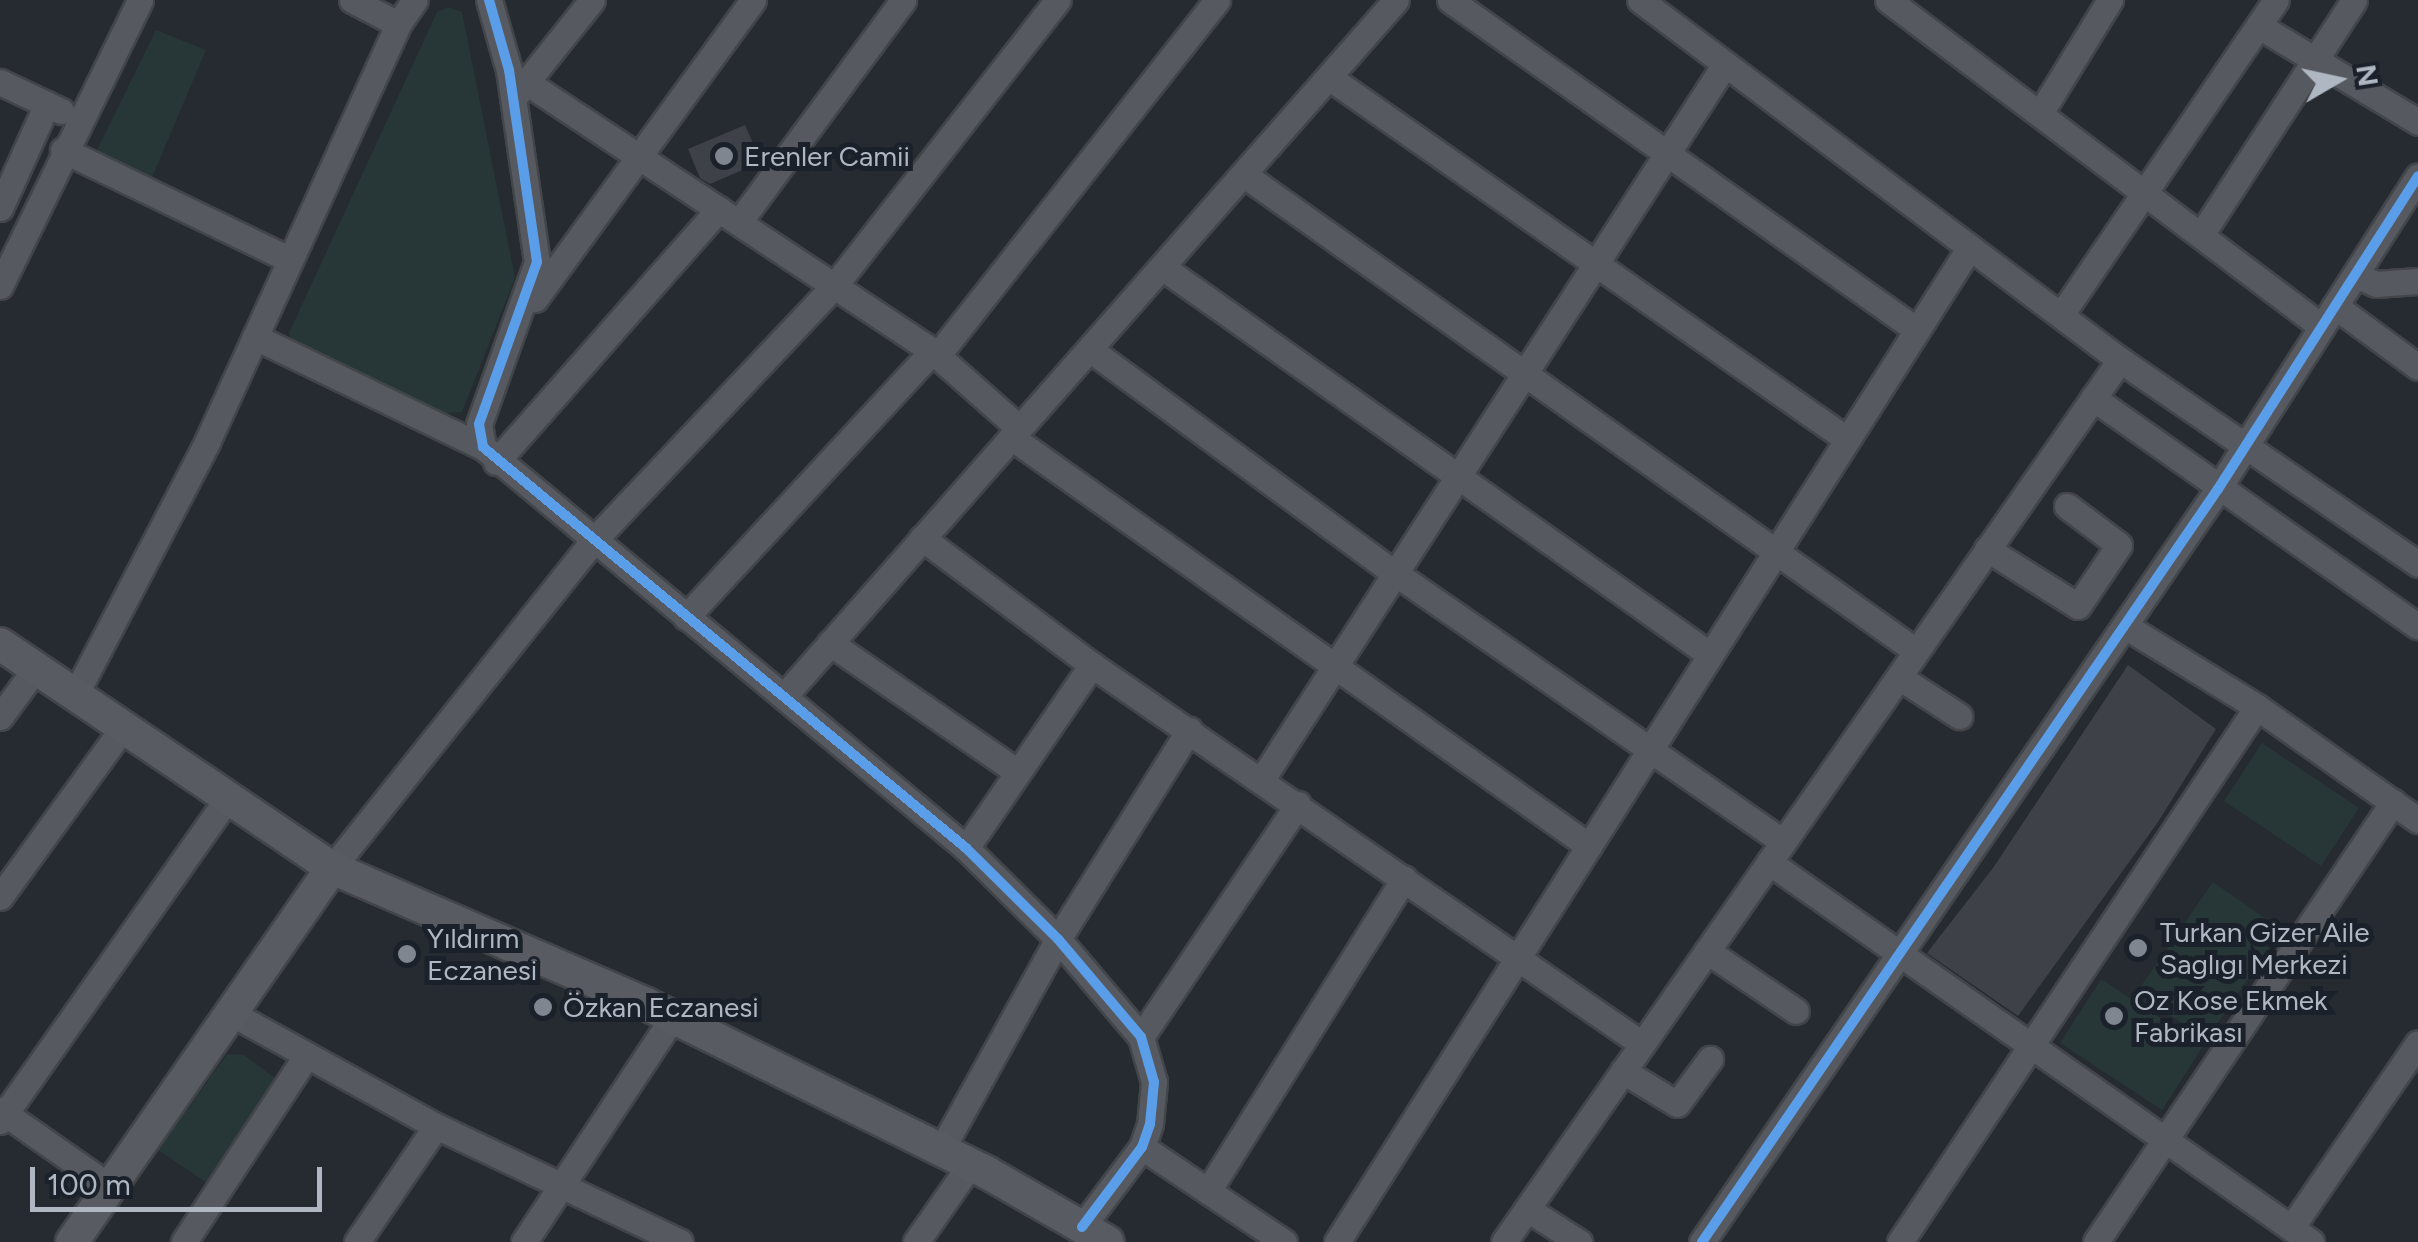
<!DOCTYPE html>
<meta charset="utf-8">
<style>
body{margin:0}
#map{position:relative;width:2418px;height:1242px;overflow:hidden;background:#262b31;font-family:Figtree,sans-serif}
div>[style]{position:absolute}
[style*='--x']{left:calc(var(--x)*1px);top:calc(var(--y)*1px);width:calc(var(--w)*1px);rotate:calc(var(--a)*1deg)}
.green>*{inset:0;background:#273637}
.building>*{inset:0;background:#3e4248}
.roads{filter:drop-shadow(2px 0 #424549) drop-shadow(-2px 0 #424549) drop-shadow(0 2px #424549) drop-shadow(0 -2px #424549)}
.minor>*{height:25px;margin:-12.5px;padding:0 12.5px;transform-origin:12.5px;border-radius:12.5px;background:#56595f}
.major>*{height:32px;margin:-16px;padding:0 16px;transform-origin:16px;border-radius:16px;background:#585b61}
.cycleway>*{height:10px;margin:-5px;padding:0 5px;transform-origin:5px;border-radius:5px;background:#5a9eea}
.dots>*{width:28px;height:28px;translate:-50% -50%;box-sizing:border-box;border:5px solid #1a212a;border-radius:50%}
span{translate:-50% -50%;white-space:nowrap;text-align:center;line-height:1.15;-webkit-text-stroke:10px #1a212a;paint-order:stroke}
.poi-label{font-size:28px;color:#afb7c2}
.left{translate:0 -50%;text-align:left}
.north{position:absolute;left:2288px;top:30px;width:100px;height:100px;-webkit-text-stroke:8px #1a212a;paint-order:stroke;rotate:81deg;font-size:28px;font-weight:700;line-height:40px;text-align:center;color:#afb7c2}
.north::after{content:'';display:block;margin:auto;width:35px;height:45px;background:#afb7c2;clip-path:polygon(50% 0,100% 100%,50% 72%,0 100%)}
.scale{position:absolute;left:30px;top:1167px;width:292px;height:45px;box-sizing:border-box;border:5px solid #afb7c2;border-top:0;padding-left:12px;font-size:30px;line-height:35px;white-space:nowrap;color:#afb7c2;-webkit-text-stroke:8px #1a212a;paint-order:stroke}
</style>
<div id="map">
<div class="green">
<i style="clip-path:polygon(448px 7px,462px 12px,515px 278px,462px 412px,440px 414px,291px 342px,289px 333px,437px 12px)"></i>
<i style="clip-path:polygon(156px 30px,206px 50px,148px 187px,98px 162px,97px 150px)"></i>
<i style="clip-path:polygon(2262px 743px,2359px 808px,2321px 866px,2224px 801px)"></i>
<i style="clip-path:polygon(2213px 882px,2282px 930px,2206px 1040px,2137px 992px)"></i>
<i style="clip-path:polygon(2101px 979px,2203px 1046px,2162px 1110px,2060px 1043px)"></i>
<i style="clip-path:polygon(227px 1054px,244px 1055px,283px 1084px,213px 1187px,158px 1150px)"></i>
</div>
<div class="building">
<i style="clip-path:polygon(745px 125px,761px 162px,710px 184px,700px 178px,688px 149px)"></i>
<i style="clip-path:polygon(2128px 665px,2216px 729px,2158px 822px,2018px 1016px,1927px 953px,1993px 868px)"></i>
</div>
<div class="roads">
<div class="minor">
<i style="--x:352;--y:0;--w:52;--a:27.6"></i>
<i style="--x:489;--y:0;--w:73;--a:74.1"></i>
<i style="--x:509;--y:70;--w:194;--a:81.7"></i>
<i style="--x:537;--y:262;--w:172;--a:109.7"></i>
<i style="--x:479;--y:424;--w:23;--a:80"></i>
<i style="--x:483;--y:447;--w:628;--a:39.7"></i>
<i style="--x:966;--y:848;--w:129;--a:44.7"></i>
<i style="--x:1058;--y:939;--w:128;--a:49.7"></i>
<i style="--x:1141;--y:1037;--w:47;--a:73.9"></i>
<i style="--x:1154;--y:1082;--w:42;--a:95.4"></i>
<i style="--x:1150;--y:1124;--w:24;--a:109"></i>
<i style="--x:1142;--y:1147;--w:100;--a:126.9"></i>
<i style="--x:1450;--y:0;--w:568;--a:35.26"></i>
<i style="--x:1640;--y:0;--w:600;--a:36.87"></i>
<i style="--x:2120;--y:360;--w:361;--a:34.4"></i>
<i style="--x:1888;--y:0;--w:543;--a:37"></i>
<i style="--x:2259;--y:26;--w:186;--a:31.1"></i>
<i style="--x:1330;--y:78;--w:628;--a:34.95"></i>
<i style="--x:0;--y:82;--w:68;--a:25.4"></i>
<i style="--x:526;--y:82;--w:487;--a:33.5"></i>
<i style="--x:932;--y:351;--w:116;--a:41.5"></i>
<i style="--x:517;--y:94;--w:120;--a:-51.4"></i>
<i style="--x:2041;--y:112;--w:132;--a:-58.4"></i>
<i style="--x:63;--y:150;--w:250;--a:25.8"></i>
<i style="--x:1243;--y:174;--w:825;--a:35.33"></i>
<i style="--x:0;--y:208;--w:114;--a:-65.7"></i>
<i style="--x:739;--y:222;--w:276;--a:-53.5"></i>
<i style="--x:2201;--y:235;--w:280;--a:-56.9"></i>
<i style="--x:1162;--y:267;--w:670;--a:35.28"></i>
<i style="--x:2355;--y:275;--w:23;--a:23"></i>
<i style="--x:2376;--y:284;--w:42;--a:-4.1"></i>
<i style="--x:0;--y:286;--w:318;--a:-63.9"></i>
<i style="--x:535;--y:299;--w:370;--a:-53.9"></i>
<i style="--x:2335;--y:306;--w:103;--a:36.3"></i>
<i style="--x:2061;--y:315;--w:381;--a:-55.7"></i>
<i style="--x:255;--y:337;--w:253;--a:25.8"></i>
<i style="--x:1092;--y:351;--w:372;--a:36.3"></i>
<i style="--x:1392;--y:571;--w:476;--a:34.7"></i>
<i style="--x:937;--y:356;--w:453;--a:-51.8"></i>
<i style="--x:2093;--y:398;--w:397;--a:35.1"></i>
<i style="--x:1011;--y:437;--w:708;--a:35.28"></i>
<i style="--x:496;--y:462;--w:337;--a:-48.6"></i>
<i style="--x:922;--y:538;--w:212;--a:36.8"></i>
<i style="--x:1092;--y:665;--w:668;--a:34.57"></i>
<i style="--x:1987;--y:549;--w:107;--a:32.1"></i>
<i style="--x:2078;--y:606;--w:73;--a:-56.1"></i>
<i style="--x:2119;--y:545;--w:65;--a:-143.1"></i>
<i style="--x:686;--y:617;--w:362;--a:-47.2"></i>
<i style="--x:2125;--y:626;--w:155;--a:31.5"></i>
<i style="--x:2257;--y:707;--w:197;--a:35.1"></i>
<i style="--x:830;--y:643;--w:226;--a:34.5"></i>
<i style="--x:1899;--y:677;--w:72;--a:33"></i>
<i style="--x:75;--y:695;--w:285;--a:-62.4"></i>
<i style="--x:207;--y:442;--w:460;--a:-65.4"></i>
<i style="--x:398;--y:24;--w:29;--a:-55"></i>
<i style="--x:785;--y:695;--w:925;--a:-48.68"></i>
<i style="--x:0;--y:717;--w:61;--a:-53.7"></i>
<i style="--x:1262;--y:779;--w:852;--a:-57.07"></i>
<i style="--x:966;--y:848;--w:222;--a:-55.5"></i>
<i style="--x:1769;--y:862;--w:662;--a:35.03"></i>
<i style="--x:332;--y:868;--w:417;--a:-51.4"></i>
<i style="--x:592;--y:542;--w:354;--a:-46.6"></i>
<i style="--x:835;--y:285;--w:362;--a:-52"></i>
<i style="--x:0;--y:897;--w:209;--a:-54"></i>
<i style="--x:1707;--y:951;--w:107;--a:34"></i>
<i style="--x:231;--y:1013;--w:234;--a:28.9"></i>
<i style="--x:436;--y:1126;--w:270;--a:25.4"></i>
<i style="--x:1141;--y:1037;--w:281;--a:-56"></i>
<i style="--x:1623;--y:1071;--w:63;--a:31.4"></i>
<i style="--x:1677;--y:1104;--w:56;--a:-53.7"></i>
<i style="--x:0;--y:1110;--w:134;--a:35"></i>
<i style="--x:0;--y:1121;--w:395;--a:-54.8"></i>
<i style="--x:1142;--y:1147;--w:171;--a:33.8"></i>
<i style="--x:941;--y:1150;--w:241;--a:-61"></i>
<i style="--x:1058;--y:939;--w:247;--a:-57.9"></i>
<i style="--x:1208;--y:1191;--w:369;--a:-57.9"></i>
<i style="--x:1527;--y:1209;--w:62;--a:32.4"></i>
<i style="--x:2291;--y:1228;--w:224;--a:-55.5"></i>
<i style="--x:184;--y:1242;--w:220;--a:-56.7"></i>
<i style="--x:357;--y:1242;--w:140;--a:-55.7"></i>
<i style="--x:524;--y:1242;--w:270;--a:-56.5"></i>
<i style="--x:916;--y:1242;--w:94;--a:-55"></i>
<i style="--x:1337;--y:1242;--w:1179;--a:-57.54"></i>
<i style="--x:1504;--y:1242;--w:1076;--a:-55.07"></i>
<i style="--x:1702;--y:1242;--w:913;--a:-55.58"></i>
<i style="--x:2218;--y:489;--w:371;--a:-57.4"></i>
<i style="--x:1900;--y:1242;--w:643;--a:-56.29"></i>
<i style="--x:2096;--y:1242;--w:531;--a:-55.98"></i>
</div>
<div class="major">
<i style="--x:0;--y:644;--w:400;--a:34"></i>
<i style="--x:332;--y:868;--w:342;--a:23.4"></i>
<i style="--x:646;--y:1004;--w:381;--a:26.3"></i>
<i style="--x:988;--y:1173;--w:138;--a:29.9"></i>
<i style="--x:72;--y:1242;--w:455;--a:-55.2"></i>
</div>
</div>
<div class="cycleway">
<i style="--x:489;--y:0;--w:73;--a:74.1"></i>
<i style="--x:509;--y:70;--w:194;--a:81.7"></i>
<i style="--x:537;--y:262;--w:172;--a:109.7"></i>
<i style="--x:479;--y:424;--w:23;--a:80"></i>
<i style="--x:483;--y:447;--w:628;--a:39.7"></i>
<i style="--x:966;--y:848;--w:129;--a:44.7"></i>
<i style="--x:1058;--y:939;--w:128;--a:49.7"></i>
<i style="--x:1141;--y:1037;--w:47;--a:73.9"></i>
<i style="--x:1154;--y:1082;--w:42;--a:95.4"></i>
<i style="--x:1150;--y:1124;--w:24;--a:109"></i>
<i style="--x:1142;--y:1147;--w:100;--a:126.9"></i>
<i style="--x:1702;--y:1242;--w:913;--a:-55.58"></i>
<i style="--x:2218;--y:489;--w:371;--a:-57.4"></i>
</div>
<div class="dots">
<i style="left:724px;top:156px;background:#7f868f"></i>
<i style="left:2138px;top:948px;background:#7f868f"></i>
<i style="left:407px;top:954px;background:#7f868f"></i>
<i style="left:543px;top:1007px;background:#7f868f"></i>
<i style="left:2114px;top:1016px;background:#7f868f"></i>
</div>
<div class="poi-label">
<span class="left" style="left:744px;top:156px">Erenler Camii</span>
<span class="left" style="left:2160px;top:948px">Turkan Gizer Aile<br>Saglıgı Merkezi</span>
<span class="left" style="left:427px;top:954px">Yıldırım<br>Eczanesi</span>
<span class="left" style="left:2134px;top:1016px">Oz Kose Ekmek<br>Fabrikası</span>
<span class="left" style="left:563px;top:1007px">Özkan Eczanesi</span>
</div>
<div class="north">N</div>
<div class="scale">100 m</div>
</div>
